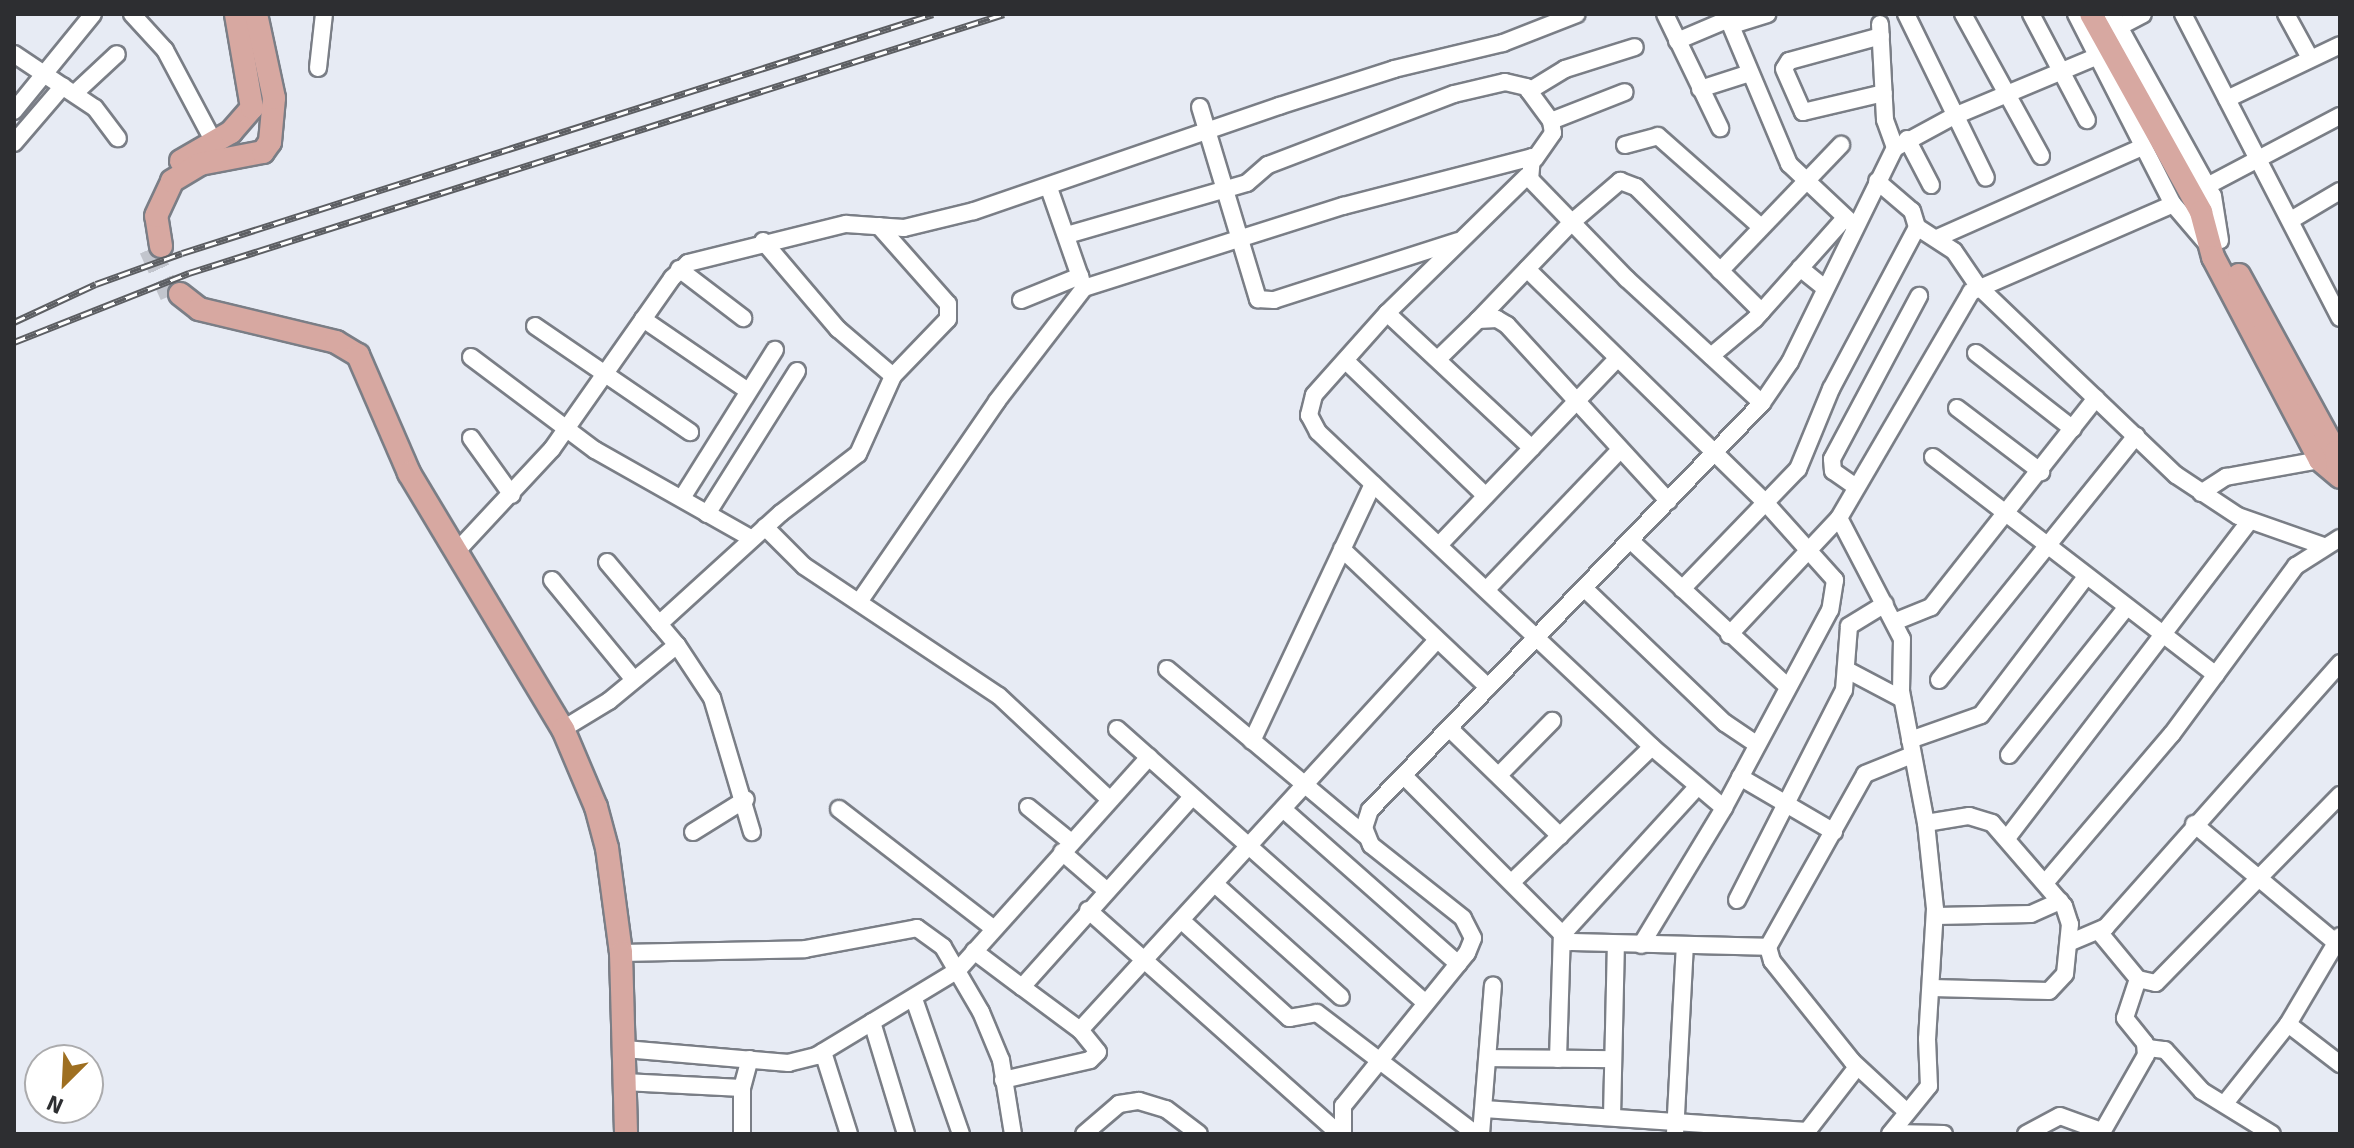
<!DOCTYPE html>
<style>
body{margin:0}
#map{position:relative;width:2354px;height:1148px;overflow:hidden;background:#e7ebf4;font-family:Signika,sans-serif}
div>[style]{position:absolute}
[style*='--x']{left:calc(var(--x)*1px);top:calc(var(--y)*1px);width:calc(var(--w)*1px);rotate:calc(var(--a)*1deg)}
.major-tunnel>*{height:22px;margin-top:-11px;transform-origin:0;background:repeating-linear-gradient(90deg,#c2c5cd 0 22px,transparent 0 33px)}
.roads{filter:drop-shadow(2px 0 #7a7e86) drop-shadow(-2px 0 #7a7e86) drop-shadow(0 2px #7a7e86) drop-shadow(0 -2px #7a7e86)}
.minor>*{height:16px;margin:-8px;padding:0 8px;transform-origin:8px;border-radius:8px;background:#fff}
.major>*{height:22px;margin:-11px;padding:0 11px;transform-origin:11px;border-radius:11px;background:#d7a8a1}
.rail>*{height:7px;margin-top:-3.5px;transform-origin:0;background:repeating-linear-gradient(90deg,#fff 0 12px,#5c5e62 0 24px);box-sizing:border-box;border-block:2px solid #5c5e62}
span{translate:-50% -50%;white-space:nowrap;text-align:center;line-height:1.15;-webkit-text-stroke:8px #fff;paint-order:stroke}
.frame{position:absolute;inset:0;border:16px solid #2d2e31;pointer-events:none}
.north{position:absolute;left:24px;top:1044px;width:80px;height:80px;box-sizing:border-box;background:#fff;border:2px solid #ababad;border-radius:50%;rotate:204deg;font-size:22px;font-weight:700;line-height:32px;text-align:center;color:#2d2e31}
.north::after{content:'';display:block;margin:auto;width:28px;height:36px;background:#9e6f21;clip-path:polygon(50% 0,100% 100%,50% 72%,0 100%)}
</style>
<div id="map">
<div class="major-tunnel">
<i style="--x:150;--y:249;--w:51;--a:65.9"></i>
</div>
<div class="roads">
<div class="minor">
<i style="--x:132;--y:14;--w:49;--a:47.5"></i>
<i style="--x:165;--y:50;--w:104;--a:62"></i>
<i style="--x:1665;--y:14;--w:127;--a:64.2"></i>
<i style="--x:1726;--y:14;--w:163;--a:67.2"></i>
<i style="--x:1789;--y:164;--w:91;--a:43.2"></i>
<i style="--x:1906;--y:14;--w:182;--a:64"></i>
<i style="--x:1963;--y:14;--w:162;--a:61.2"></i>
<i style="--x:2031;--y:14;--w:120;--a:62.2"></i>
<i style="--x:2076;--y:14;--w:213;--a:63"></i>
<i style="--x:2173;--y:204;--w:52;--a:49.6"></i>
<i style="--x:2112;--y:14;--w:208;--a:61"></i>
<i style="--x:2213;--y:196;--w:45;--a:81"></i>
<i style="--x:2183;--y:14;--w:342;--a:62.7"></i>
<i style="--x:2286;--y:14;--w:50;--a:61.4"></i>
<i style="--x:1880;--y:24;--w:96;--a:87"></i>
<i style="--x:1885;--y:120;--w:30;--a:70"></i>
<i style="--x:1732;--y:25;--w:37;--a:-17"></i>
<i style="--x:2119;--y:27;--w:27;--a:-28"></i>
<i style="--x:1881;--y:36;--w:95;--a:164.8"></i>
<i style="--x:1789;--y:61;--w:9;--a:122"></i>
<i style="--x:1784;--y:69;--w:47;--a:66.2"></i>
<i style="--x:1803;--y:112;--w:83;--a:-13.2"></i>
<i style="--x:1677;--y:41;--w:56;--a:-22.9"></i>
<i style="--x:14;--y:54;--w:97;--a:33.7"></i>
<i style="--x:95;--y:108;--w:38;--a:53"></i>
<i style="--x:318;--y:68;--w:54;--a:-83.7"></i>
<i style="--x:1700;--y:89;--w:52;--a:-17.7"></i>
<i style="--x:1529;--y:91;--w:42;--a:-31.4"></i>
<i style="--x:1565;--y:69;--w:73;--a:-17.4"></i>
<i style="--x:75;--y:93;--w:57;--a:-42.9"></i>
<i style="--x:2227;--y:99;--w:125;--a:-25.5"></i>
<i style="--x:1200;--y:107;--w:201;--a:73.2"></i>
<i style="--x:1258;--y:299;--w:16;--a:4"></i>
<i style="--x:1274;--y:300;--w:193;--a:-17.8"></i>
<i style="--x:14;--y:111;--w:125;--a:-50.8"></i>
<i style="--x:1551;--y:121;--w:79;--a:-21.4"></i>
<i style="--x:1907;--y:139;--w:52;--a:62.4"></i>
<i style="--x:14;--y:143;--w:75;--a:-49.3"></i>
<i style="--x:1625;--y:145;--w:34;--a:-15"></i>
<i style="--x:1658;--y:136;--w:137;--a:41.5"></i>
<i style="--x:1527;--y:176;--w:196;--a:135.6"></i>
<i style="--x:1387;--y:313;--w:110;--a:131.7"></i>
<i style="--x:1314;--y:395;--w:21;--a:104"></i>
<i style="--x:1309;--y:415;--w:19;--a:62"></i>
<i style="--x:1318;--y:432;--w:459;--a:43.3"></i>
<i style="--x:1652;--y:747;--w:94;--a:40.3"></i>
<i style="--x:2207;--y:186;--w:150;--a:-27.8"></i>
<i style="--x:1049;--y:188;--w:106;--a:70.7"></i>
<i style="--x:2291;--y:220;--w:57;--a:-30.6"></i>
<i style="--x:1917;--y:227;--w:44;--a:33"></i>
<i style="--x:1954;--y:251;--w:42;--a:55.6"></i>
<i style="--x:1978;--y:286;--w:274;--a:43.7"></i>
<i style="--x:2176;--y:475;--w:74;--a:33.5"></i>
<i style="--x:2238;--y:516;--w:90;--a:19.4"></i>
<i style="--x:1067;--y:235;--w:187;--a:-16.1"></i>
<i style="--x:1247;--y:183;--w:28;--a:-41"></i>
<i style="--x:1268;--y:165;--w:199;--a:-20.9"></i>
<i style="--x:1454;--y:94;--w:52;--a:-13.2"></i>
<i style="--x:1505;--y:82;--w:22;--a:13"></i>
<i style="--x:1526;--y:87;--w:42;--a:53.7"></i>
<i style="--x:1551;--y:121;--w:12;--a:81"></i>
<i style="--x:1553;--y:133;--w:32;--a:125"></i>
<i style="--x:1937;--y:238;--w:224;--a:-23.9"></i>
<i style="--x:763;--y:241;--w:116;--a:49.6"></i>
<i style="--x:838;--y:329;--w:72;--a:40.5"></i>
<i style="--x:1800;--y:268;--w:32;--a:39"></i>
<i style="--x:679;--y:269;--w:81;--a:37.4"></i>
<i style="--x:1527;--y:269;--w:333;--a:44.4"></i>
<i style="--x:1765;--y:502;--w:105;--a:48.1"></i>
<i style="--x:1835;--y:580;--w:30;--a:99"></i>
<i style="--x:1830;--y:610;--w:225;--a:118.2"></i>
<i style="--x:1724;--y:808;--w:160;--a:121.2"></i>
<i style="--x:1720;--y:271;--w:175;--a:-46.2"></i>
<i style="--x:1021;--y:300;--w:64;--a:-22.1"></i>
<i style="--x:1387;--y:313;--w:198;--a:43"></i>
<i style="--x:643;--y:319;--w:127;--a:34.4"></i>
<i style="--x:1478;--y:320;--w:134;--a:-46.2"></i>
<i style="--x:1571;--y:223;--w:65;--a:-40.6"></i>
<i style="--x:1620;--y:181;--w:17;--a:21"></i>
<i style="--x:1636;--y:187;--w:177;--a:44.8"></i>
<i style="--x:535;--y:326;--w:188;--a:34.4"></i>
<i style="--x:1976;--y:353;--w:123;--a:38.1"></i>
<i style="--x:1711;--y:356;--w:57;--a:-40.1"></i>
<i style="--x:1755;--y:319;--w:135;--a:-48.3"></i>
<i style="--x:471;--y:357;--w:155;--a:36.9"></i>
<i style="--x:595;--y:450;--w:180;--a:29.5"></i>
<i style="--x:1438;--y:359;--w:56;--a:-44.3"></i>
<i style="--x:1478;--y:320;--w:19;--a:-3"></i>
<i style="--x:1497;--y:319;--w:12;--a:31"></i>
<i style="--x:1507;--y:325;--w:239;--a:47.5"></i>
<i style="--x:1346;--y:361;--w:194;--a:44"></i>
<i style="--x:1957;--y:408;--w:106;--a:37.3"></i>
<i style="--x:471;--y:438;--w:70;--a:54.3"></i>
<i style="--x:1933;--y:457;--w:357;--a:37.6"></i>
<i style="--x:1856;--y:487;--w:28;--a:-145"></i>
<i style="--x:1833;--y:471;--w:12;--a:-95"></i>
<i style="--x:1832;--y:459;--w:185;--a:-61.9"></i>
<i style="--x:2201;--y:493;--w:30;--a:-33"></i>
<i style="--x:2226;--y:477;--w:96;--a:-10.3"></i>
<i style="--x:682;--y:498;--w:175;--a:-57.9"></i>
<i style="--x:707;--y:514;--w:169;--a:-57.8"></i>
<i style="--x:1839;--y:518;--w:136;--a:62.5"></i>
<i style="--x:1902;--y:639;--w:52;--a:91.1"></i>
<i style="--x:1901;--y:691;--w:134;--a:79.3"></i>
<i style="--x:1926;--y:823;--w:86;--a:84"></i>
<i style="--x:1935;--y:909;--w:130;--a:93.5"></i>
<i style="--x:1927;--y:1039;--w:47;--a:87.6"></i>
<i style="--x:1929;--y:1086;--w:62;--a:129.1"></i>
<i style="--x:765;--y:527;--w:55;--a:45"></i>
<i style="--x:804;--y:566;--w:234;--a:33.7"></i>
<i style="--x:999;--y:696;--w:152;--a:43.1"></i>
<i style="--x:1631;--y:541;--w:212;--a:42.9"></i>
<i style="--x:1440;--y:544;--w:256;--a:-46.3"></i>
<i style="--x:1342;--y:549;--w:201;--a:43.4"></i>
<i style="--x:455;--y:553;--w:142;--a:-47"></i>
<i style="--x:552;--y:449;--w:209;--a:-54.9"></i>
<i style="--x:672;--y:278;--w:22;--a:-43"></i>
<i style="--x:688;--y:263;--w:163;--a:-13.9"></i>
<i style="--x:846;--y:224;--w:58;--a:3.9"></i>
<i style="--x:904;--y:228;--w:72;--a:-13.7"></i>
<i style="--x:974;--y:211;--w:323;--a:-19"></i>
<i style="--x:1279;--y:106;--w:121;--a:-17.8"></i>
<i style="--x:1394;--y:69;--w:112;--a:-13.4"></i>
<i style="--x:1503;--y:43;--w:79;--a:-21.4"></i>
<i style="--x:607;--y:562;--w:109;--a:49.9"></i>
<i style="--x:677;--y:645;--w:64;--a:56.6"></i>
<i style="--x:712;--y:698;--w:140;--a:73.4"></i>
<i style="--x:552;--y:580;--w:129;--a:50.6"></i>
<i style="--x:1488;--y:588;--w:191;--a:-46.3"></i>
<i style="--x:1584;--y:588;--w:195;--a:43.8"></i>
<i style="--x:1725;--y:723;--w:36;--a:34"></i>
<i style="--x:1682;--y:589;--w:167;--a:-46"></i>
<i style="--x:1798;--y:469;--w:87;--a:-67.6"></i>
<i style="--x:1831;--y:389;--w:183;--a:-62"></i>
<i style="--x:1917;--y:227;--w:17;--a:-107"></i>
<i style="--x:1912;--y:211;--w:46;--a:-139.4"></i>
<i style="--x:859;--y:602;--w:244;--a:-55.5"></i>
<i style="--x:997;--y:401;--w:143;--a:-52.4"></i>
<i style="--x:1084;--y:288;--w:272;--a:-17.6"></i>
<i style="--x:1343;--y:206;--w:195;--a:-14.5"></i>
<i style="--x:1532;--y:157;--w:22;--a:95"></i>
<i style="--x:1530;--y:179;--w:139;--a:45.9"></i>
<i style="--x:1627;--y:279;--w:183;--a:42.6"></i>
<i style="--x:1894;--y:622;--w:40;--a:-22"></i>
<i style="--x:1931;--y:607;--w:266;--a:-51.7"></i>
<i style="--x:659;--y:624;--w:165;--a:-42.3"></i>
<i style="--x:781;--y:513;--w:97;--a:-37.5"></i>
<i style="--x:858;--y:454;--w:85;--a:-65.8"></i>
<i style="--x:893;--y:376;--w:79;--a:-46"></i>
<i style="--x:948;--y:319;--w:15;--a:-90"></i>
<i style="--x:948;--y:304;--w:104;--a:-131.5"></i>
<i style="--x:1729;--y:635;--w:161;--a:-46.8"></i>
<i style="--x:1839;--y:518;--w:262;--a:-59.7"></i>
<i style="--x:1971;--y:292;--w:220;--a:-23.5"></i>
<i style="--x:1167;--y:669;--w:260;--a:40"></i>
<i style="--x:1849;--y:671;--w:60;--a:27.8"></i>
<i style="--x:1939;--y:680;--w:314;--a:-51.1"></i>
<i style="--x:1449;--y:728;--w:155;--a:44.2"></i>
<i style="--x:563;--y:729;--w:54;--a:-31.3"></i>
<i style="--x:609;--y:701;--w:88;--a:-39.5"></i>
<i style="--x:1117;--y:729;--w:413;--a:41.6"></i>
<i style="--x:1910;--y:740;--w:75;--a:-19.4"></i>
<i style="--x:1981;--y:715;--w:172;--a:-52.8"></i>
<i style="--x:1252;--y:741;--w:284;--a:-64.8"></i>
<i style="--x:2009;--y:755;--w:188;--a:-51.5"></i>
<i style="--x:1499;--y:775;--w:76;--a:-45.5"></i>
<i style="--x:1404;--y:776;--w:235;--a:45"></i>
<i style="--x:1570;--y:942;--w:198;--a:1.4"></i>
<i style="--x:1740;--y:777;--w:109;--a:30.3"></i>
<i style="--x:1028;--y:807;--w:55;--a:39.1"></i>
<i style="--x:839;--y:809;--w:196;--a:37.7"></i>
<i style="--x:1283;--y:809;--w:234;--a:41.5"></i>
<i style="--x:1926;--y:823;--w:44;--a:-9.2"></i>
<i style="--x:1969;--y:816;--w:24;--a:17"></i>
<i style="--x:1992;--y:823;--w:110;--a:49.1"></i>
<i style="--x:2064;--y:906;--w:19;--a:72"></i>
<i style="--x:2070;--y:924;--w:50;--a:95.7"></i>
<i style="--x:2065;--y:974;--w:23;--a:133"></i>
<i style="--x:2049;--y:991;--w:117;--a:-178.5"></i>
<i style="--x:2194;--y:824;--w:190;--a:39.9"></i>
<i style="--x:693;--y:832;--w:62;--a:-31.9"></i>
<i style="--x:2008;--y:837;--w:398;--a:-52.6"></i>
<i style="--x:1062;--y:852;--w:58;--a:40.8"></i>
<i style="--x:1512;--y:882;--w:194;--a:-44"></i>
<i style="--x:2045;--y:883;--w:196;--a:-49.6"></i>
<i style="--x:2172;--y:734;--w:209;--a:-53.6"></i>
<i style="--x:2296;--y:566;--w:52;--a:-32.5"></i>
<i style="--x:1215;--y:884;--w:169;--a:41.9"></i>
<i style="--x:1737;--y:900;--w:236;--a:-63"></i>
<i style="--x:1844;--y:690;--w:64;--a:-85.5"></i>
<i style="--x:1849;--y:626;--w:42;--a:-31.4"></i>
<i style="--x:1088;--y:910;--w:336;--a:41.7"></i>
<i style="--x:1936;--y:916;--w:95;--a:-1.2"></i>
<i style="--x:2031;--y:914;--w:32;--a:-24"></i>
<i style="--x:1181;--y:920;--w:146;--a:42.2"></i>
<i style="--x:1289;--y:1018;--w:28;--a:-10"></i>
<i style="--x:1317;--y:1013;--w:200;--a:37.3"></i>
<i style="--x:2100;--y:933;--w:60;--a:50.4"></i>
<i style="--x:2138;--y:979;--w:18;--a:13"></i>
<i style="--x:2156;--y:983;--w:263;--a:-45.6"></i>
<i style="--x:2071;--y:942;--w:38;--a:-23"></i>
<i style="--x:2106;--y:927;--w:353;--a:-48.4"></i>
<i style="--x:974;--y:951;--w:60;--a:36.9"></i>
<i style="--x:1022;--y:987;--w:255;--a:-48.2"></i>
<i style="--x:621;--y:953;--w:184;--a:-1.2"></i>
<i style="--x:805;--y:949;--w:114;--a:-10.6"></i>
<i style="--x:917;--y:928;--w:32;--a:36"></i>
<i style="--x:943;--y:947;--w:75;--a:59.7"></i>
<i style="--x:981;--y:1012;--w:52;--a:67.4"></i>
<i style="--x:1001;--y:1060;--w:75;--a:80.8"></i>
<i style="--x:914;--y:999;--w:143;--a:70.8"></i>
<i style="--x:872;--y:1022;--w:117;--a:73.1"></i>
<i style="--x:2288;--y:1024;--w:66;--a:37.6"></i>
<i style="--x:1080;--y:1030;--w:529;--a:-47.53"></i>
<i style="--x:2148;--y:1048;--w:17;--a:7"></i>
<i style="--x:2165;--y:1050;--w:55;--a:47.9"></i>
<i style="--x:2202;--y:1091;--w:82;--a:31.6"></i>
<i style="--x:625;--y:1049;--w:164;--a:4.9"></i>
<i style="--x:788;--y:1063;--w:29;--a:-14"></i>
<i style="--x:816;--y:1056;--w:166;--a:-31.2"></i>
<i style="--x:958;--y:970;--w:286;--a:-48.1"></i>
<i style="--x:823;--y:1052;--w:86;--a:72.4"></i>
<i style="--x:1488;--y:1058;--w:125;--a:0.5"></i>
<i style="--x:1558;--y:1059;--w:124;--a:-88.2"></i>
<i style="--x:1562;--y:935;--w:200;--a:-47.6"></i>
<i style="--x:1003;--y:1080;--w:89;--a:-12.9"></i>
<i style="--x:1090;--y:1060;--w:11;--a:-45"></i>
<i style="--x:1098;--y:1052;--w:28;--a:-129"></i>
<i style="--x:1080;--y:1030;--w:72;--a:-143.4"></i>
<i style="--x:624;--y:1082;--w:118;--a:2.9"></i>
<i style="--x:2226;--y:1102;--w:100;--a:-51.5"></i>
<i style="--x:2288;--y:1024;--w:102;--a:-59.4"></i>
<i style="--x:1484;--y:1109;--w:324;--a:3.9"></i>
<i style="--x:1907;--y:1112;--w:75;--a:-137.2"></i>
<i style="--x:1852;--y:1061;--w:128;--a:-128.7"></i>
<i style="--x:1772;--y:961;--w:15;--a:-106"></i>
<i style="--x:1768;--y:947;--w:198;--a:-60.7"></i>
<i style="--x:1865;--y:774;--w:51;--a:-22"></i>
<i style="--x:1612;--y:1117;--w:172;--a:-88.7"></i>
<i style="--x:1891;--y:1133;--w:53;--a:1.1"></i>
<i style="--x:742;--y:1134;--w:46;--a:-90"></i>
<i style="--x:742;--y:1088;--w:30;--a:-75"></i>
<i style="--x:1084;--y:1134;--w:46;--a:-40.6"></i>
<i style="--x:1119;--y:1104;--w:20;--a:-9"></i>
<i style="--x:1139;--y:1101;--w:28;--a:17"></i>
<i style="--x:1166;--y:1109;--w:41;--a:37.1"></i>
<i style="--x:1343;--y:1134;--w:28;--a:-90"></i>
<i style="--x:1343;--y:1106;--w:197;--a:-51"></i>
<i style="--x:1467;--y:953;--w:16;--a:-68"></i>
<i style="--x:1473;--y:938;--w:22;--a:-117"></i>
<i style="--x:1463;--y:918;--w:117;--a:-141.6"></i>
<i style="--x:1371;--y:845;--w:18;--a:-112"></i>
<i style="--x:1364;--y:828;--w:19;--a:-72"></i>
<i style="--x:1370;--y:810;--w:565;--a:-46.08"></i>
<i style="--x:1762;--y:403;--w:50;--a:-55.7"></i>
<i style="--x:1790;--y:362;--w:238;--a:-63.9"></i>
<i style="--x:1895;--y:148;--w:65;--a:-28.5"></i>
<i style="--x:1952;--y:117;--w:158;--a:-22.7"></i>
<i style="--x:1481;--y:1134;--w:149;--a:-85.4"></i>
<i style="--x:1675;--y:1134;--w:188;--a:-87"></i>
<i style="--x:1805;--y:1134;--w:85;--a:-52.2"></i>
<i style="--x:2026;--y:1134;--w:38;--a:-28"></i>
<i style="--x:2060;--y:1116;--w:44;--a:20.1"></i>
<i style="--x:2101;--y:1134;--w:91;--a:-60.3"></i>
<i style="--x:2146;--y:1055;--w:12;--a:-95"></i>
<i style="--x:2145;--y:1043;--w:32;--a:-129"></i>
<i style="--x:2125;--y:1018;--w:41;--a:-71.6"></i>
</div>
<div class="major">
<i style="--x:2091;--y:14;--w:227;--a:60.9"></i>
<i style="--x:2201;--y:212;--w:47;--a:75.1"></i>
<i style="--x:2213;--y:257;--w:229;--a:62.2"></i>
<i style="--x:2320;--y:460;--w:26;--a:40"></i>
<i style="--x:181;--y:161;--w:58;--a:-30.1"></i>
<i style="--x:231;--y:132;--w:32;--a:-49"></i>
<i style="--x:252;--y:108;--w:95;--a:-99.7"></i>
<i style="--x:161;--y:246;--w:30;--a:-99"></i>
<i style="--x:156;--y:216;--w:38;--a:-65"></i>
<i style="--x:172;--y:181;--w:33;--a:-31"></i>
<i style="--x:200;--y:164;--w:64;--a:-10.8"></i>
<i style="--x:263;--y:152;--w:12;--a:-55"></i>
<i style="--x:270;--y:142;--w:44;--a:-84.8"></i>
<i style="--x:274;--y:98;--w:86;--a:-102.1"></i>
<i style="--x:2239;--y:275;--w:202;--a:61.3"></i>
<i style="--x:2336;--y:452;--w:23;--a:83"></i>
<i style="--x:180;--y:294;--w:24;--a:38"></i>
<i style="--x:199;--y:309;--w:141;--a:13.5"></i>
<i style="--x:336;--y:342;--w:26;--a:31"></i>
<i style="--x:358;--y:355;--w:129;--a:66.6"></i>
<i style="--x:409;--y:473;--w:299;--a:59"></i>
<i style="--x:563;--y:729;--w:85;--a:67.1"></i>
<i style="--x:596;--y:807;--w:42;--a:75"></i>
<i style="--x:607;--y:848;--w:106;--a:82.4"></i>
<i style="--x:621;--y:953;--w:181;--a:88.4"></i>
</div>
</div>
<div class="rail">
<i style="--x:14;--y:322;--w:90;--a:-24.9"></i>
<i style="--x:96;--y:284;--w:91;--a:-19.8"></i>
<i style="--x:182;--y:253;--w:788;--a:-17.65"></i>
<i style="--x:14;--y:342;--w:188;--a:-21.5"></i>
<i style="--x:189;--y:273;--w:855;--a:-17.63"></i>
</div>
<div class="frame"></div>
<div class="north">N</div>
</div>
